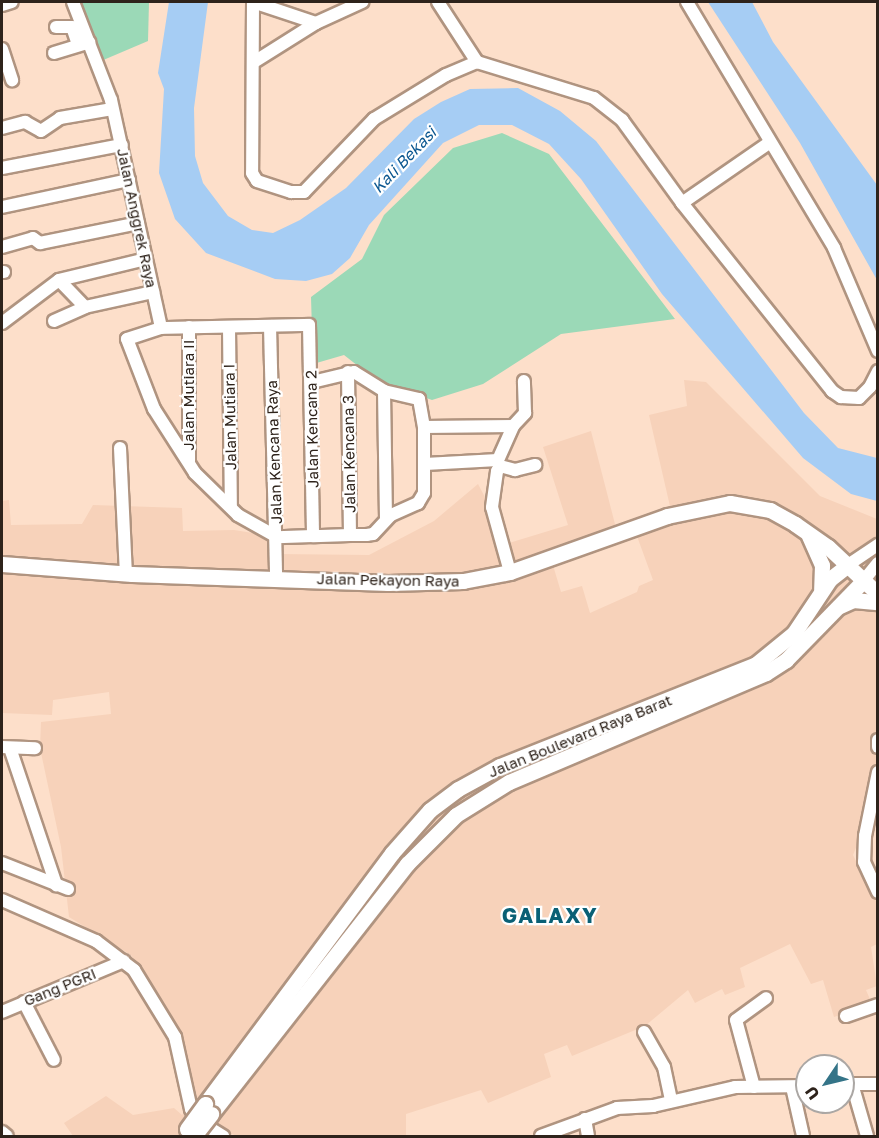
<!DOCTYPE html>
<style>
body{margin:0}
#map{position:relative;width:879px;height:1138px;overflow:hidden;background:#fddfca;font-family:"Golos Text",sans-serif}
div>[style]{position:absolute}
[style*='--x']{left:calc(var(--x)*1px);top:calc(var(--y)*1px);width:calc(var(--w)*1px);rotate:calc(var(--a)*1deg)}
.built>*{inset:0;background:#f7d2ba}
.green>*{inset:0;background:#9bd9b7}
.water>*{inset:0;background:#a6cdf4}
.roads{filter:drop-shadow(2px 0 #b09480) drop-shadow(-2px 0 #b09480) drop-shadow(0 2px #b09480) drop-shadow(0 -2px #b09480)}
.minor>*{height:12px;margin:-6px;padding:0 6px;transform-origin:6px;border-radius:6px;background:#fff}
.major>*{height:15px;margin:-7.5px;padding:0 7.5px;transform-origin:7.5px;border-radius:7.5px;background:#fff}
.bridges{filter:drop-shadow(2px 0 #b09480) drop-shadow(-2px 0 #b09480) drop-shadow(0 2px #b09480) drop-shadow(0 -2px #b09480)}
.major-bridge>*{height:15px;margin:-7.5px;padding:0 7.5px;transform-origin:7.5px;border-radius:7.5px;background:#fff}
span{translate:-50% -50%;white-space:nowrap;text-align:center;line-height:1.15;-webkit-text-stroke:4.5px #fff;paint-order:stroke}
.street-label{font-size:15px;color:#2e231b}
.water-label{font-size:16px;color:#0b5790;font-style:italic}
.district-label{font-size:21px;color:#0a6075;font-weight:700;letter-spacing:1.5px}
.frame{position:absolute;inset:0;border:3px solid #2e231b;pointer-events:none}
.north{position:absolute;left:795px;top:1054px;width:60px;height:60px;box-sizing:border-box;background:#fff;border:2px solid #aba7a4;border-radius:50%;rotate:235deg;font-size:16px;font-weight:700;line-height:24px;text-align:center;color:#2e231b}
.north::after{content:'';display:block;margin:auto;width:21px;height:27px;background:#347488;clip-path:polygon(50% 0,100% 100%,50% 72%,0 100%)}
</style>
<div id="map">
<div class="built">
<i style="clip-path:polygon(684px 380px,706px 382px,820px 496px,877px 519px,877px 765px,862px 833px,853px 855px,877px 903px,877px 944px,871px 947px,877px 986px,866px 990px,872px 1004px,834px 1017px,823px 980px,811px 984px,790px 944px,740px 968px,745px 987px,725px 995px,722px 989px,695px 1003px,688px 990px,645px 1026px,572px 1056px,567px 1045px,544px 1054px,551px 1077px,488px 1103px,481px 1090px,406px 1114px,406px 1136px,237px 1136px,216px 1128px,207px 1136px,73px 1136px,64px 1123px,106px 1096px,133px 1115px,174px 1108px,182px 1115px,194px 1100px,159px 1002px,131px 955px,69px 917px,61px 847px,40px 748px,41px 722px,111px 714px,109px 692px,53px 700px,52px 715px,2px 713px,2px 501px,9px 500px,11px 525px,82px 524px,93px 505px,182px 508px,183px 531px,234px 530px,279px 537px,277px 554px,369px 555px,434px 521px,478px 484px,509px 543px,568px 525px,543px 447px,591px 431px,616px 528px,570px 543px,552px 562px,561px 592px,582px 586px,590px 613px,637px 592px,639px 586px,653px 580px,634px 528px,672px 515px,649px 415px,687px 406px)"></i>
</div>
<div class="green">
<i style="clip-path:polygon(77px 2px,149px 2px,148px 41px,101px 61px)"></i>
<i style="clip-path:polygon(502px 133px,549px 154px,675px 319px,561px 334px,483px 384px,432px 400px,376px 380px,344px 355px,313px 364px,311px 297px,362px 259px,384px 215px,453px 148px)"></i>
</div>
<div class="water">
<i style="clip-path:polygon(169px 2px,208px 2px,194px 108px,195px 156px,203px 183px,228px 216px,252px 230px,273px 233px,300px 220px,346px 188px,414px 119px,441px 102px,470px 89px,518px 88px,560px 111px,596px 141px,804px 413px,838px 448px,877px 458px,877px 501px,851px 494px,803px 458px,662px 294px,581px 179px,549px 144px,512px 125px,479px 125px,443px 143px,369px 225px,350px 258px,332px 274px,306px 281px,275px 279px,206px 253px,175px 219px,159px 173px,164px 89px,158px 73px)"></i>
<i style="clip-path:polygon(708px 2px,752px 2px,773px 42px,877px 185px,877px 280px,800px 143px)"></i>
</div>
<div class="roads">
<div class="minor">
<i style="--x:73;--y:2;--w:105;--a:68.8"></i>
<i style="--x:111;--y:100;--w:233;--a:77.6"></i>
<i style="--x:253;--y:2;--w:171;--a:90.3"></i>
<i style="--x:252;--y:173;--w:9;--a:58"></i>
<i style="--x:257;--y:181;--w:36;--a:18"></i>
<i style="--x:291;--y:192;--w:13;--a:0"></i>
<i style="--x:304;--y:192;--w:101;--a:-46.2"></i>
<i style="--x:374;--y:119;--w:84;--a:-31.4"></i>
<i style="--x:446;--y:75;--w:34;--a:-23"></i>
<i style="--x:477;--y:62;--w:122;--a:17.1"></i>
<i style="--x:594;--y:98;--w:36;--a:38"></i>
<i style="--x:622;--y:120;--w:102;--a:54.1"></i>
<i style="--x:682;--y:203;--w:241;--a:51.4"></i>
<i style="--x:832;--y:391;--w:11;--a:34"></i>
<i style="--x:841;--y:397;--w:18;--a:3"></i>
<i style="--x:859;--y:398;--w:16;--a:-45"></i>
<i style="--x:870;--y:387;--w:18;--a:-63"></i>
<i style="--x:253;--y:2;--w:66;--a:18.4"></i>
<i style="--x:438;--y:2;--w:72;--a:57"></i>
<i style="--x:687;--y:2;--w:287;--a:59.1"></i>
<i style="--x:834;--y:248;--w:112;--a:66.9"></i>
<i style="--x:2;--y:5;--w:10;--a:-17"></i>
<i style="--x:56;--y:27;--w:16;--a:0"></i>
<i style="--x:72;--y:27;--w:18;--a:71"></i>
<i style="--x:2;--y:49;--w:33;--a:72"></i>
<i style="--x:54;--y:53;--w:37;--a:-17"></i>
<i style="--x:254;--y:62;--w:73;--a:-32.2"></i>
<i style="--x:316;--y:23;--w:51;--a:-24.5"></i>
<i style="--x:2;--y:128;--w:24;--a:-15"></i>
<i style="--x:25;--y:122;--w:18;--a:29"></i>
<i style="--x:41;--y:131;--w:23;--a:-34"></i>
<i style="--x:60;--y:118;--w:53;--a:-9.8"></i>
<i style="--x:2;--y:168;--w:122;--a:-10.9"></i>
<i style="--x:682;--y:203;--w:106;--a:-34.6"></i>
<i style="--x:2;--y:207;--w:130;--a:-12"></i>
<i style="--x:2;--y:247;--w:32;--a:-16"></i>
<i style="--x:33;--y:238;--w:9;--a:36"></i>
<i style="--x:40;--y:243;--w:100;--a:-11.5"></i>
<i style="--x:146;--y:259;--w:89;--a:166.4"></i>
<i style="--x:59;--y:280;--w:37;--a:46"></i>
<i style="--x:85;--y:307;--w:70;--a:-12.4"></i>
<i style="--x:2;--y:272;--w:2;--a:0"></i>
<i style="--x:54;--y:321;--w:34;--a:-24"></i>
<i style="--x:2;--y:323;--w:71;--a:-37"></i>
<i style="--x:270;--y:326;--w:252;--a:88.6"></i>
<i style="--x:189;--y:327;--w:134;--a:90"></i>
<i style="--x:229;--y:327;--w:180;--a:89.4"></i>
<i style="--x:348;--y:372;--w:163;--a:89.3"></i>
<i style="--x:312;--y:382;--w:43;--a:-13.4"></i>
<i style="--x:354;--y:372;--w:36;--a:32"></i>
<i style="--x:384;--y:391;--w:36;--a:13"></i>
<i style="--x:419;--y:399;--w:28;--a:80"></i>
<i style="--x:424;--y:427;--w:66;--a:90"></i>
<i style="--x:424;--y:493;--w:12;--a:121"></i>
<i style="--x:418;--y:503;--w:30;--a:156"></i>
<i style="--x:391;--y:515;--w:26;--a:133"></i>
<i style="--x:373;--y:534;--w:6;--a:171"></i>
<i style="--x:367;--y:535;--w:17;--a:180"></i>
<i style="--x:350;--y:535;--w:37;--a:178"></i>
<i style="--x:313;--y:536;--w:36;--a:178"></i>
<i style="--x:277;--y:537;--w:45;--a:-150.6"></i>
<i style="--x:238;--y:515;--w:60;--a:-135.7"></i>
<i style="--x:195;--y:473;--w:76;--a:-122.6"></i>
<i style="--x:154;--y:409;--w:75;--a:-111.1"></i>
<i style="--x:127;--y:339;--w:36;--a:-18"></i>
<i style="--x:161;--y:328;--w:148;--a:-1.2"></i>
<i style="--x:309;--y:325;--w:211;--a:88.9"></i>
<i style="--x:384;--y:391;--w:127;--a:89.1"></i>
<i style="--x:424;--y:427;--w:89;--a:-0.6"></i>
<i style="--x:513;--y:426;--w:18;--a:-47"></i>
<i style="--x:525;--y:413;--w:32;--a:-92"></i>
<i style="--x:120;--y:448;--w:125;--a:87.3"></i>
<i style="--x:425;--y:464;--w:73;--a:-3.1"></i>
<i style="--x:498;--y:460;--w:37;--a:-66"></i>
<i style="--x:848;--y:565;--w:36;--a:-34"></i>
<i style="--x:510;--y:572;--w:67;--a:-105.5"></i>
<i style="--x:492;--y:507;--w:36;--a:-82"></i>
<i style="--x:497;--y:471;--w:6;--a:-59"></i>
<i style="--x:500;--y:466;--w:16;--a:15"></i>
<i style="--x:515;--y:470;--w:21;--a:-14"></i>
<i style="--x:864;--y:580;--w:22;--a:-51"></i>
<i style="--x:878;--y:740;--w:7;--a:90"></i>
<i style="--x:2;--y:747;--w:33;--a:2"></i>
<i style="--x:10;--y:748;--w:145;--a:71.4"></i>
<i style="--x:878;--y:772;--w:65;--a:101.5"></i>
<i style="--x:865;--y:836;--w:26;--a:92"></i>
<i style="--x:864;--y:862;--w:33;--a:65"></i>
<i style="--x:2;--y:863;--w:71;--a:21.5"></i>
<i style="--x:2;--y:900;--w:103;--a:23.6"></i>
<i style="--x:96;--y:941;--w:48;--a:37.3"></i>
<i style="--x:134;--y:970;--w:79;--a:58.5"></i>
<i style="--x:175;--y:1037;--w:74;--a:77.5"></i>
<i style="--x:191;--y:1109;--w:13;--a:61"></i>
<i style="--x:197;--y:1120;--w:31;--a:32"></i>
<i style="--x:24;--y:1002;--w:65;--a:62.7"></i>
<i style="--x:2;--y:1012;--w:132;--a:-22.7"></i>
<i style="--x:846;--y:1016;--w:34;--a:-19"></i>
<i style="--x:644;--y:1032;--w:40;--a:60.3"></i>
<i style="--x:664;--y:1067;--w:35;--a:78"></i>
<i style="--x:843;--y:1084;--w:35;--a:0"></i>
<i style="--x:852;--y:1084;--w:54;--a:73.9"></i>
<i style="--x:754;--y:1087;--w:69;--a:-105"></i>
<i style="--x:736;--y:1020;--w:37;--a:-36"></i>
<i style="--x:792;--y:1087;--w:50;--a:77.3"></i>
<i style="--x:585;--y:1119;--w:17;--a:80"></i>
<i style="--x:2;--y:1132;--w:6;--a:39"></i>
<i style="--x:541;--y:1136;--w:81;--a:-20.2"></i>
<i style="--x:617;--y:1108;--w:36;--a:-3"></i>
<i style="--x:653;--y:1106;--w:84;--a:-13"></i>
<i style="--x:735;--y:1087;--w:72;--a:-0.8"></i>
</div>
<div class="major">
<i style="--x:809;--y:536;--w:32;--a:66"></i>
<i style="--x:822;--y:565;--w:24;--a:92"></i>
<i style="--x:2;--y:564;--w:130;--a:4.4"></i>
<i style="--x:132;--y:574;--w:256;--a:2"></i>
<i style="--x:388;--y:583;--w:75;--a:-1.5"></i>
<i style="--x:463;--y:581;--w:48;--a:-10.8"></i>
<i style="--x:510;--y:572;--w:167;--a:-19.6"></i>
<i style="--x:667;--y:516;--w:64;--a:-11.7"></i>
<i style="--x:730;--y:503;--w:41;--a:9.9"></i>
<i style="--x:770;--y:510;--w:29;--a:29"></i>
<i style="--x:795;--y:524;--w:40;--a:34.9"></i>
<i style="--x:828;--y:547;--w:69;--a:43.2"></i>
<i style="--x:840;--y:606;--w:14;--a:-25"></i>
<i style="--x:853;--y:600;--w:25;--a:5"></i>
<i style="--x:205;--y:1104;--w:313;--a:-53.3"></i>
<i style="--x:392;--y:853;--w:57;--a:-48.5"></i>
<i style="--x:430;--y:810;--w:35;--a:-37"></i>
<i style="--x:458;--y:789;--w:48;--a:-28.7"></i>
<i style="--x:500;--y:766;--w:276;--a:-21.7"></i>
<i style="--x:756;--y:664;--w:49;--a:-39.2"></i>
<i style="--x:794;--y:633;--w:65;--a:-56.3"></i>
<i style="--x:830;--y:579;--w:23;--a:-38"></i>
<i style="--x:211;--y:1114;--w:318;--a:-51.9"></i>
<i style="--x:407;--y:864;--w:69;--a:-45"></i>
<i style="--x:456;--y:815;--w:62;--a:-31.9"></i>
<i style="--x:509;--y:782;--w:279;--a:-23"></i>
<i style="--x:766;--y:673;--w:24;--a:-33"></i>
<i style="--x:786;--y:660;--w:112;--a:-45.7"></i>
</div>
</div>
<div class="bridges">
<div class="major-bridge">
<i style="--x:187;--y:1129;--w:31;--a:-54"></i>
<i style="--x:194;--y:1136;--w:28;--a:-52"></i>
</div>
</div>
<div class="street-label">
<span style="left:137px;top:218px;rotate:78deg">Jalan Anggrek Raya</span>
<span style="left:189px;top:395px;rotate:-90deg">Jalan Mutiara II</span>
<span style="left:230px;top:417px;rotate:-91deg">Jalan Mutiara I</span>
<span style="left:312px;top:429px;rotate:-91deg">Jalan Kencana 2</span>
<span style="left:274px;top:452px;rotate:-92deg">Jalan Kencana Raya</span>
<span style="left:349px;top:454px;rotate:-91deg">Jalan Kencana 3</span>
<span style="left:388px;top:580px;rotate:1deg">Jalan Pekayon Raya</span>
<span style="left:580px;top:736px;rotate:-22deg">Jalan Boulevard Raya Barat</span>
<span style="left:60px;top:987px;rotate:-22deg">Gang PGRI</span>
</div>
<div class="water-label">
<span style="left:404px;top:160px;rotate:-46deg">Kali Bekasi</span>
</div>
<div class="district-label">
<span style="left:550px;top:915px">GALAXY</span>
</div>
<div class="frame"></div>
<div class="north">U</div>
</div>
